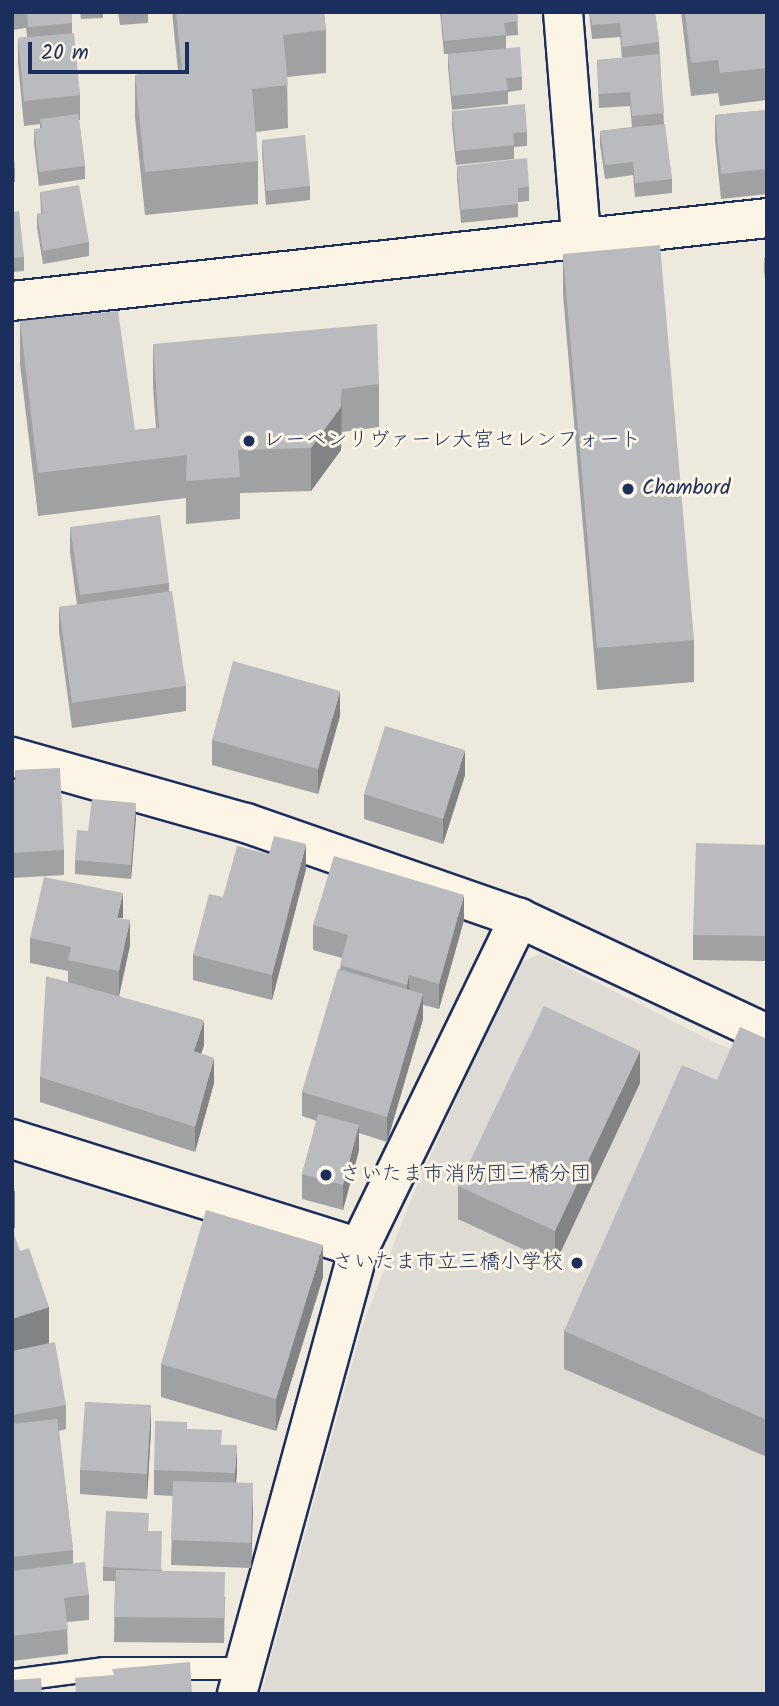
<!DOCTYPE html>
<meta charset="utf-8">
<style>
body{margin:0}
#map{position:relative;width:779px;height:1706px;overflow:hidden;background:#eee9dd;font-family:Kalam,"Klee One",sans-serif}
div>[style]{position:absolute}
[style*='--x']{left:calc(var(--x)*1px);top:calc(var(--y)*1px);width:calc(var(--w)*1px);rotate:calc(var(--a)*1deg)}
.built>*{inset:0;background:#dedbd4}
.roads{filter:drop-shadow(2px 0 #1b2f5e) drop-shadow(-2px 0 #1b2f5e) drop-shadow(0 2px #1b2f5e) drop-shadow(0 -2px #1b2f5e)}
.lane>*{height:21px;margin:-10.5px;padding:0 10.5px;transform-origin:10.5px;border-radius:10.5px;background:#fcf5e5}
.street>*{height:38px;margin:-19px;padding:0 19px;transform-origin:19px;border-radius:19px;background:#fcf5e5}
.secondary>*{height:38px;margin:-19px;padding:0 19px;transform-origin:19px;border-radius:19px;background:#fcf5e5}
.wall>*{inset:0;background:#a0a1a3}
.shaded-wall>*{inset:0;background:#828385}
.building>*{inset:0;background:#babbbe}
.dots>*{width:19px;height:19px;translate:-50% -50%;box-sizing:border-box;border:4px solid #fcf5e5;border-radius:50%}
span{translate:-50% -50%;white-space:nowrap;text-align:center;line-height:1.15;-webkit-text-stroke:6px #fcf5e5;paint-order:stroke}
.poi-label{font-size:21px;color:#1b2f5e}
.left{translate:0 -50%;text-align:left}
.right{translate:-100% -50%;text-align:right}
.frame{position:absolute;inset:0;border:14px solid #1b2f5e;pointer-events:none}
.scale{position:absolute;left:28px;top:42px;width:161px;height:32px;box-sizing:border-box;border:4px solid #1b2f5e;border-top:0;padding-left:9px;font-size:21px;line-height:24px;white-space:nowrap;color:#1b2f5e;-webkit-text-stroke:5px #fcf5e5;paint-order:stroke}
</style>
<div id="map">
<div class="built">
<i style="clip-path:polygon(541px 954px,718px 1044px,767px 1062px,767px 1694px,261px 1694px,362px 1327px,411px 1199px,518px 963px)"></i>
</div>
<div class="roads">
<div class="lane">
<i style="--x:12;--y:1680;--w:93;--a:-7.4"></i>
<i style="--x:104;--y:1668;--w:140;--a:0"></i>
</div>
<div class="street">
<i style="--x:563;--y:12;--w:227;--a:85.4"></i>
<i style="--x:12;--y:301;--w:760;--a:-6.27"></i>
<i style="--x:12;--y:1139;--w:364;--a:17.4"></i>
<i style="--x:237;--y:1694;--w:462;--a:-74.7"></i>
<i style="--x:359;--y:1248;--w:367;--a:-64.1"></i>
</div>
<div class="secondary">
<i style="--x:12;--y:757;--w:243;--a:15.8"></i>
<i style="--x:246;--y:823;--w:289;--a:19.2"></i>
<i style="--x:519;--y:918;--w:274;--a:25.1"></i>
</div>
</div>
<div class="wall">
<i style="clip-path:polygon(12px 12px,72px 12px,72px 33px,80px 95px,80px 120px,79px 120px,85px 166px,85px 179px,39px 186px,34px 143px,34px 129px,40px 129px,40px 124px,24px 126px,18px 63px,18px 38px,27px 37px,26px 28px,13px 30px)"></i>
<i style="clip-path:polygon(80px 12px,103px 12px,103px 18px,81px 19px)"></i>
<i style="clip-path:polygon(118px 12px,148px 12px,148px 23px,120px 25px)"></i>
<i style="clip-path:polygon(172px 12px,324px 12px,326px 30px,326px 73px,287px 77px,288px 128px,256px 132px,258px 161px,258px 204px,145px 215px,135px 118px,135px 75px,178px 71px)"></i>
<i style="clip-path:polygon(440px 12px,517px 12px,518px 35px,506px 36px,506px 48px,522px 77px,522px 90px,508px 92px,508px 104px,452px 110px,448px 67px,448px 54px,444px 54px)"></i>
<i style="clip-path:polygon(589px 12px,655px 12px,659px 42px,664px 124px,672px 179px,672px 193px,635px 197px,633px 175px,605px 179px,600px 145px,600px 131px,632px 127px,630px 106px,599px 108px,597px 60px,622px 58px,620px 37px,592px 39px)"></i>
<i style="clip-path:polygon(681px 12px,767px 12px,767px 100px,720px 106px,718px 93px,691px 96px)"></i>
<i style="clip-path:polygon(767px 110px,767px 194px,721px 199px,715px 140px,715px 115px)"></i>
<i style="clip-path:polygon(452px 111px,527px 132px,527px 146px,514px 147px,514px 159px,456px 165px,452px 125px)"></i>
<i style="clip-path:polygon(262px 140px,310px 186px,310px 200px,266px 205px,262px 154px)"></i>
<i style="clip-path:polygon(12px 144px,15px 168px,15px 182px,12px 182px)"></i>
<i style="clip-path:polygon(457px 166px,529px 187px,529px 201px,518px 202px,518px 217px,461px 223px,457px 179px)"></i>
<i style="clip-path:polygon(40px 192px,89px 242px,89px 256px,43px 264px,37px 227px,37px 214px,41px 213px)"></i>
<i style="clip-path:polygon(12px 212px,24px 257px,24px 271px,12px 272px)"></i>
<i style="clip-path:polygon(563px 254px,694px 640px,694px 682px,597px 690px,563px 295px)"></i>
<i style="clip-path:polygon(764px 257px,767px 257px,767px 297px,764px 271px)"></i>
<i style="clip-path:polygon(20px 321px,135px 430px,156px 428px,153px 387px,153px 344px,379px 384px,379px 427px,342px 432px,341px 450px,311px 491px,240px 493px,240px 519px,186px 524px,186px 498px,38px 516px,20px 364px)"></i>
<i style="clip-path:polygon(70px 527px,169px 583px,169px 592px,186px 686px,186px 711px,72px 728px,59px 632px,59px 607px,77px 605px,70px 552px)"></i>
<i style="clip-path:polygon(340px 716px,318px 794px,212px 765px,212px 740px)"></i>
<i style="clip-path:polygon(15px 770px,64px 850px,64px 875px,12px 878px,12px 783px,15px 783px)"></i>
<i style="clip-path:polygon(465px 775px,443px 844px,364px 819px,364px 794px)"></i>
<i style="clip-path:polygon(136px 817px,131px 879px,75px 874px,75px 860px,88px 831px)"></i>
<i style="clip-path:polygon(767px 845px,765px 961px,693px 960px,693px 935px)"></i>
<i style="clip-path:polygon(306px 869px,272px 1000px,193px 980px,193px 955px,223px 897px)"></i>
<i style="clip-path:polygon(123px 919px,130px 945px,119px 996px,204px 1045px,201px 1054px,214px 1083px,195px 1152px,40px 1102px,40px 1077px,68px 982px,68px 971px,30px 963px,30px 938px)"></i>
<i style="clip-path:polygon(464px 920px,439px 1009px,423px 1005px,423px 1019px,387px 1142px,359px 1133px,359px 1150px,343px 1210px,302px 1199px,302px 1174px,317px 1121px,302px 1116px,302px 1092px,340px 969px,342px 958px,313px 950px,313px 925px)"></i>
<i style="clip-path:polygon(767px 1039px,767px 1457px,564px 1369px,564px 1331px,717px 1080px)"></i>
<i style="clip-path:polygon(640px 1083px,555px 1264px,458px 1219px,458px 1186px)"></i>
<i style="clip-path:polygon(12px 1182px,15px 1228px,12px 1229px,49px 1344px,66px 1405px,66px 1429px,59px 1431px,73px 1550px,73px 1563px,89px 1595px,89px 1620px,67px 1622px,68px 1654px,12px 1661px)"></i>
<i style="clip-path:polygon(323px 1277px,276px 1431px,161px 1397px,161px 1364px)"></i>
<i style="clip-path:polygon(187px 1429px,222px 1445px,237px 1470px,236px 1482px,253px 1508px,251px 1568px,171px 1565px,173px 1496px,154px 1495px,154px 1470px)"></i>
<i style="clip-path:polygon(151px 1430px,147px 1499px,80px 1494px,80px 1470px)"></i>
<i style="clip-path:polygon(148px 1531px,162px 1571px,225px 1597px,224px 1643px,114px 1642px,115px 1581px,103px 1581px,103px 1567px)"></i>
</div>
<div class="shaded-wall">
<i style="clip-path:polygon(342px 389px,341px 450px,311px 491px,311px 448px)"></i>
<i style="clip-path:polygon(340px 691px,340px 716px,318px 794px,318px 769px)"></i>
<i style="clip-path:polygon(465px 750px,465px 775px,443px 844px,443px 819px)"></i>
<i style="clip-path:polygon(136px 803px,136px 817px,131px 879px,131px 865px)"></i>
<i style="clip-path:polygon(306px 844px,306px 869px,272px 1000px,272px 975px)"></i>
<i style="clip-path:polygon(123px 893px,123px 918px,117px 918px)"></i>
<i style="clip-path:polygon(464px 895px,464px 920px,439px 1009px,439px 984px)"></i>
<i style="clip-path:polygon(130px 920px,130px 945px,119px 996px,119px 971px)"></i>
<i style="clip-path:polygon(409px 975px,409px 1000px,407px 1010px,407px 985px)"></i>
<i style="clip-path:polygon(423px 994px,423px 1019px,387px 1142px,387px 1117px)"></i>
<i style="clip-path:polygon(204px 1020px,204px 1045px,194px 1076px,194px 1051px)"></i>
<i style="clip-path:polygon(640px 1051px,640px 1083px,555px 1264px,555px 1231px)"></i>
<i style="clip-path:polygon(214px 1058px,214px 1083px,195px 1152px,195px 1127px)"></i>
<i style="clip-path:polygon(359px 1125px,359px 1150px,343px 1210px,343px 1185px)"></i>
<i style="clip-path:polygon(12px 1191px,15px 1191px,15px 1228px,12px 1229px)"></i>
<i style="clip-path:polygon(323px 1245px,323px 1277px,276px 1431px,276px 1399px)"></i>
<i style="clip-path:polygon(49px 1307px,49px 1344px,12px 1356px,12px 1319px)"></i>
<i style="clip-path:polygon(151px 1405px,151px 1430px,147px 1499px,147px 1474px)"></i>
<i style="clip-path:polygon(237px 1445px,237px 1470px,235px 1498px,235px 1473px)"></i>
<i style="clip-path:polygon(253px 1483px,253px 1508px,251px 1568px,251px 1543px)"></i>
</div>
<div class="building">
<i style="clip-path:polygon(27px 12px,72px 12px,72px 23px,28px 27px)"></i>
<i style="clip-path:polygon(176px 12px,324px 12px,326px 30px,283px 35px,288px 85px,252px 89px,258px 161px,145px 172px,135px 75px,182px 70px)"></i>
<i style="clip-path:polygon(441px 12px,517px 12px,518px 21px,504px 23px,506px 35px,444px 41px)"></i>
<i style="clip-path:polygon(590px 12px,655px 12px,659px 42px,622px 47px,620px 23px,592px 25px)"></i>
<i style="clip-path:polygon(685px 12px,767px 12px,767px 68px,720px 73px,718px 60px,691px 63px)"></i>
<i style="clip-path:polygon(74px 33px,80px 95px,24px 101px,18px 38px)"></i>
<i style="clip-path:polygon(520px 47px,522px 77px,506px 78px,508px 90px,452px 96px,448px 54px)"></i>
<i style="clip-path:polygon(659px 54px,664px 113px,632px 116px,630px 92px,599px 94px,597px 60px)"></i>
<i style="clip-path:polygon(525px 104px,527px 132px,513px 133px,514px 145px,456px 151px,452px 111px)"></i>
<i style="clip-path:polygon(767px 110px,767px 169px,721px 174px,715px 115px)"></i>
<i style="clip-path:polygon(78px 114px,85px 166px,39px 172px,34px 129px,42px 128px,40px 119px)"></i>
<i style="clip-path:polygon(665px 124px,672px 179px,635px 183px,633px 162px,605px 165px,600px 131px)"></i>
<i style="clip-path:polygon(305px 135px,310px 186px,266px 191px,262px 140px)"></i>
<i style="clip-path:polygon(12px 144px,15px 168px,12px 169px)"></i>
<i style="clip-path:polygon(527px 158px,529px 187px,518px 188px,518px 204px,461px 210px,457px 166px)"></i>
<i style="clip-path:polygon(79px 185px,89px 242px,43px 251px,37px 214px,43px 213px,40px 192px)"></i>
<i style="clip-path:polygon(19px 211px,24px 257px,12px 258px,12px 212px)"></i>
<i style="clip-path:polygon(660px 245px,694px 640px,597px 648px,563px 254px)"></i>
<i style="clip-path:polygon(764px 257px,767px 257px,767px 283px)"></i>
<i style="clip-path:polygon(118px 311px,135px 430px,159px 428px,153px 344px,377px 324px,379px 384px,342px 389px,341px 407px,311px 448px,238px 450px,240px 477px,186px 481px,187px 455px,38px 473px,20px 321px)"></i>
<i style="clip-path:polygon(160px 515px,169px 583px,80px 595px,70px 527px)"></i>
<i style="clip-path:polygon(172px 591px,186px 686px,72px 703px,59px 607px)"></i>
<i style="clip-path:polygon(233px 661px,340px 691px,318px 769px,212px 740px)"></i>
<i style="clip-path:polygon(385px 726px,465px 750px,443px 819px,364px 794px)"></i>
<i style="clip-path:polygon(60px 768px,64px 850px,12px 853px,12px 783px,16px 783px,15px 770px)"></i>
<i style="clip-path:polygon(92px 799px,136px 803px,131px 865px,75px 860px,77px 830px,88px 831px)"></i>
<i style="clip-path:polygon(274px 836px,306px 844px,272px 975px,193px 955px,209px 894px,223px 897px,237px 846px,269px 854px)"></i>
<i style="clip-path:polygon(696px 843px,767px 845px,765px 936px,693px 935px)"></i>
<i style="clip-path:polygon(334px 856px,464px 895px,439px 984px,409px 975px,407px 985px,340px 965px,348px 935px,313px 925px)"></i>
<i style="clip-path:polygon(44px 877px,123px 893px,117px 918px,130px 920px,119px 971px,68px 960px,71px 947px,30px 938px)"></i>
<i style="clip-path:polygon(338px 969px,423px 994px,387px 1117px,302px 1092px)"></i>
<i style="clip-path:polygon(46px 976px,204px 1020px,194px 1051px,214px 1058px,195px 1127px,40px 1077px)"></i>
<i style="clip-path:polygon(544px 1006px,640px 1051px,555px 1231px,458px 1186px)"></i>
<i style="clip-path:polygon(740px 1027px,767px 1039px,767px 1420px,564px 1331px,682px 1065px,717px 1080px)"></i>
<i style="clip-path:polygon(318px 1114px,359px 1125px,343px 1185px,302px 1174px)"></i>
<i style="clip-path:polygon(206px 1210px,323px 1245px,276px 1399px,161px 1364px)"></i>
<i style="clip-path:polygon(12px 1228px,20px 1251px,29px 1248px,49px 1307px,12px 1319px)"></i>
<i style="clip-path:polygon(55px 1342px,66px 1405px,12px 1415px,12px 1351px)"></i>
<i style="clip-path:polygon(85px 1402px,151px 1405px,147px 1474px,80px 1470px)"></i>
<i style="clip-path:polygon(57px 1419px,73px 1550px,12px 1557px,12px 1424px)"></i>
<i style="clip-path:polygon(155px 1421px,187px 1422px,187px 1429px,222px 1430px,221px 1445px,237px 1445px,235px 1473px,154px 1470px)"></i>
<i style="clip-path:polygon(173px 1481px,253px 1483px,251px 1543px,171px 1540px)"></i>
<i style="clip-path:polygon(106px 1511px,149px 1513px,148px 1531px,162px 1531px,161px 1570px,103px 1567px)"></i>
<i style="clip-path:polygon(85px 1562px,89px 1595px,64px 1598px,68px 1629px,12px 1636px,12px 1571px)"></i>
<i style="clip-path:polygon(116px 1570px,225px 1572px,224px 1618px,114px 1617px)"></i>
<i style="clip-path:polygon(190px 1662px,192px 1694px,76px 1694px,75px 1678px,114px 1675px,112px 1669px)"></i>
<i style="clip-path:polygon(41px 1678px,42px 1694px,12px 1694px,12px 1680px)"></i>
</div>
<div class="dots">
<i style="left:249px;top:441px;background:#1b2f5e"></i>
<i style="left:628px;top:489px;background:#1b2f5e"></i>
<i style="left:326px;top:1175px;background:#1b2f5e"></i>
<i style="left:577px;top:1263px;background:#1b2f5e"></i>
</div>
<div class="poi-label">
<span class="left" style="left:263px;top:441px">レーベンリヴァーレ大宮セレンフォート</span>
<span class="left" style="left:642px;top:489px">Chambord</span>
<span class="left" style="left:340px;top:1175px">さいたま市消防団三橋分団</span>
<span class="right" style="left:563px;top:1263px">さいたま市立三橋小学校</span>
</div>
<div class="frame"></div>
<div class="scale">20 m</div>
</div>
